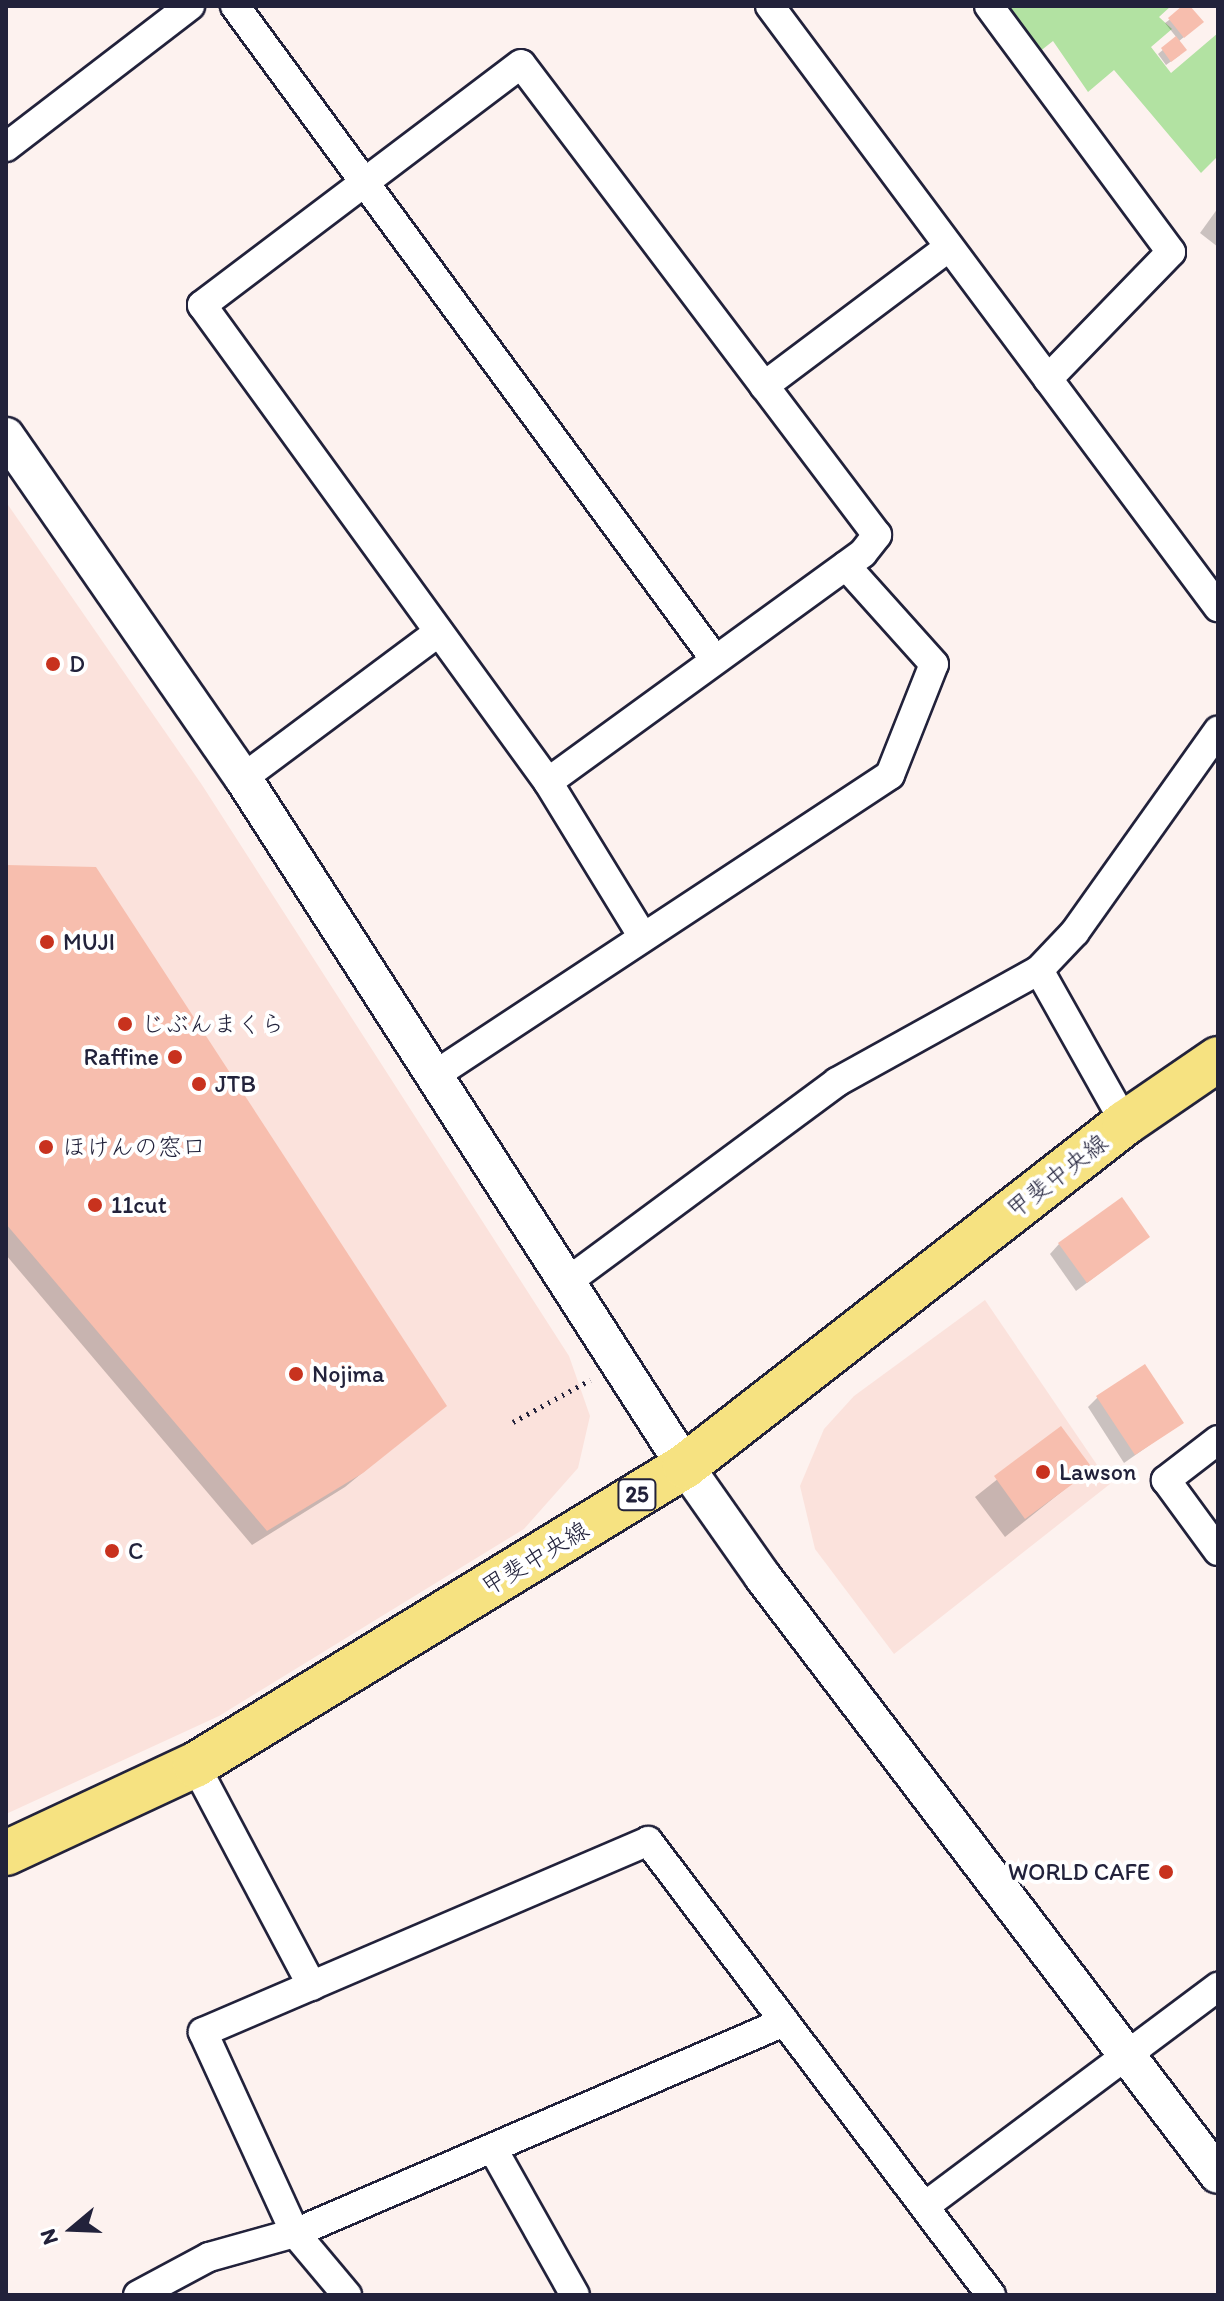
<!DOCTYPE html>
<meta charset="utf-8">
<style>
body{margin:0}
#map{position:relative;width:1224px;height:2301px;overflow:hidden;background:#fdf2ef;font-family:Itim,"Klee One",sans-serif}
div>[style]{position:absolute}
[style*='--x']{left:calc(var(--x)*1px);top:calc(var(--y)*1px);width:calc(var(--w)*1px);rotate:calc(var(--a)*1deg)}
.built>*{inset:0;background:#fbe2dc}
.green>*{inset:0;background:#b2e2a2}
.shadow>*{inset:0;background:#0003}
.building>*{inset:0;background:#f7beae}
.path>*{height:5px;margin-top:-2.5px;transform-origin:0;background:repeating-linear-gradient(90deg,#22223b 0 2px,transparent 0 8px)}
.roads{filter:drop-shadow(2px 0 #22223b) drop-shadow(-2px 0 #22223b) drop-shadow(0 2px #22223b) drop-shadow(0 -2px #22223b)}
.minor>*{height:28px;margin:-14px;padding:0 14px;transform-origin:14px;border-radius:14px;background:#fff}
.tertiary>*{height:36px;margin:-18px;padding:0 18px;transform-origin:18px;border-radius:18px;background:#fff}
.primary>*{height:44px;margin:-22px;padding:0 22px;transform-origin:22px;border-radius:22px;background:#f6e281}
.dots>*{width:22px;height:22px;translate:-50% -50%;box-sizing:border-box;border:4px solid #fff;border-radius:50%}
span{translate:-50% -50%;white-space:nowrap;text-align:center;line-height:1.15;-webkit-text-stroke:8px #fff;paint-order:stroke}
.shield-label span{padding:2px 6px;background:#fff;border:2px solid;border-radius:6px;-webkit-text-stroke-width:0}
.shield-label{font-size:22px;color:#22223b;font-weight:700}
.poi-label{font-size:24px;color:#22223b}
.left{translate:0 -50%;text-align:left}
.right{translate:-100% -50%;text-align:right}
.street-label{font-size:24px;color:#22223b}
.frame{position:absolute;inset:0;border:8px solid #22223b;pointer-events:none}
.north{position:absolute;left:32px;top:2189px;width:80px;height:80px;-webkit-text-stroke:6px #fff;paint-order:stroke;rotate:251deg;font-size:22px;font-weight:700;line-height:32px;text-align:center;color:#22223b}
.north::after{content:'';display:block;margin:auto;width:28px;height:36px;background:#22223b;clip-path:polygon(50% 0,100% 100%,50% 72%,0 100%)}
</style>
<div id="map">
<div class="built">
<i style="clip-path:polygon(6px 502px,202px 785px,569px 1356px,590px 1416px,578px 1468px,524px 1529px,219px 1716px,6px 1814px)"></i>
<i style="clip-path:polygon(985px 1300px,1110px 1484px,894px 1654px,815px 1549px,800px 1486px,824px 1429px,854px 1396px)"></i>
</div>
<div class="green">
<i style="clip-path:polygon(989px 6px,1171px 6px,1159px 17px,1172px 29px,1151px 47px,1171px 73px,1218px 33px,1218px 156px,1201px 173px,1114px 70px,1088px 92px,1053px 41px,1029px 60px)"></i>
</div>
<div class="shadow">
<i style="clip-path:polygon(1188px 6px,1197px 26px,1178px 42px,1180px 55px,1166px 65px,1158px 54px,1177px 38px,1165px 23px)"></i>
<i style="clip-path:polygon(1218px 208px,1218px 247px,1200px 233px)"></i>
<i style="clip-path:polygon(6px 866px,444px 1406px,345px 1487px,252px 1545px,6px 1255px)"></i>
<i style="clip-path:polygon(1148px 1237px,1076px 1291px,1050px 1254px,1059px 1244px)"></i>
<i style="clip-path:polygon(1098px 1397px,1181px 1423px,1124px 1463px,1088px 1407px)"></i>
<i style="clip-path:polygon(1061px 1429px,1090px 1469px,1005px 1537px,975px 1497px)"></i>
</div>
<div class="building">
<i style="clip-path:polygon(1182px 6px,1190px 6px,1204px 22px,1184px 38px,1168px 18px)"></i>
<i style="clip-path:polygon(1176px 36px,1187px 50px,1171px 62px,1161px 48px)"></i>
<i style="clip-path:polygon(6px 865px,96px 867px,447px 1406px,363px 1473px,267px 1531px,6px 1224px)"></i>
<i style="clip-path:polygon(1122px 1197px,1150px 1237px,1087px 1283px,1058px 1243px)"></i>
<i style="clip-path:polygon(1145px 1364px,1184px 1423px,1135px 1455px,1096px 1396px)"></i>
<i style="clip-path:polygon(1061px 1426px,1093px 1469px,1025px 1519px,994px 1476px)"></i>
</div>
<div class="path">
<i style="--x:513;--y:1422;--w:88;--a:-28.6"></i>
</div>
<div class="roads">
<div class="minor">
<i style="--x:235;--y:6;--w:809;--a:53.7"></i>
<i style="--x:770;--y:6;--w:750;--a:53.3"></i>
<i style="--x:989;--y:6;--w:306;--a:53.5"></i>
<i style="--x:1171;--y:252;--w:177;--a:134.1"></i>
<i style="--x:6;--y:147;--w:232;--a:-37.5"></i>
<i style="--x:764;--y:386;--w:231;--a:-36.9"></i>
<i style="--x:243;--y:778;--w:244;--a:-36.7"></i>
<i style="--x:548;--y:782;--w:389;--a:-36"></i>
<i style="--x:863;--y:553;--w:23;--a:-52"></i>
<i style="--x:877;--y:535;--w:590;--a:-127.08"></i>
<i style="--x:521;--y:64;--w:400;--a:142.9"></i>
<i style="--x:202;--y:305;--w:589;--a:54.04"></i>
<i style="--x:548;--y:782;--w:182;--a:58.5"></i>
<i style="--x:1039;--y:970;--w:176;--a:60.7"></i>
<i style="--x:435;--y:1075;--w:545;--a:-33.4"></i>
<i style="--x:890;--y:775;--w:119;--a:-68.4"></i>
<i style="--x:934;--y:664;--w:132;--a:-131.9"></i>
<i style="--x:567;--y:1282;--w:336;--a:-36.5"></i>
<i style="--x:837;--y:1082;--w:231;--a:-29"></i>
<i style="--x:1039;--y:970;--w:52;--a:-46.5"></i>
<i style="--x:1075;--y:932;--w:247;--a:-54.6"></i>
<i style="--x:1218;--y:1440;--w:66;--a:142.4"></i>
<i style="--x:1166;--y:1480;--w:88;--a:53.8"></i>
<i style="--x:195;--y:1765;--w:250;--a:62.1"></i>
<i style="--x:493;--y:2149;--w:167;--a:60.7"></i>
<i style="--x:925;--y:2206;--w:366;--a:-36.8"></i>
<i style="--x:138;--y:2295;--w:81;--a:-28.2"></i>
<i style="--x:209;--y:2257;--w:89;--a:-15.6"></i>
<i style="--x:295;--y:2233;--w:533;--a:-23.34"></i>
<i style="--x:347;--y:2295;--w:81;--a:-130"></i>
<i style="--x:295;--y:2233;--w:221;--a:-114.6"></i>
<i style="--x:203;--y:2032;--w:484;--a:-23.2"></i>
<i style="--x:648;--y:1841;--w:569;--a:52.93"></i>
</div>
<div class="tertiary">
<i style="--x:6;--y:436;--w:416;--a:55.3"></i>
<i style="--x:243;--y:778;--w:818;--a:57.28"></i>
<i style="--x:685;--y:1466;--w:136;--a:54.9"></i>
<i style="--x:763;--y:1577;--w:751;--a:52.73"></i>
</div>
<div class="primary">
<i style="--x:6;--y:1853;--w:208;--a:-25"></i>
<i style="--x:195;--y:1765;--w:574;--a:-31.39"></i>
<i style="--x:685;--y:1466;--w:558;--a:-37.94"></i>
<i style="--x:1125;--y:1123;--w:113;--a:-34.5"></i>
</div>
</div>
<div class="dots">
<i style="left:53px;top:664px;background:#c8321e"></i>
<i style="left:47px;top:942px;background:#c8321e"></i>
<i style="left:125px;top:1024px;background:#c8321e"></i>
<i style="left:175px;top:1057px;background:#c8321e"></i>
<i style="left:199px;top:1084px;background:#c8321e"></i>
<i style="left:46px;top:1147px;background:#c8321e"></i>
<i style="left:95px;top:1205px;background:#c8321e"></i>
<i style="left:296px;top:1374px;background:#c8321e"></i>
<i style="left:1043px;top:1472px;background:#c8321e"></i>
<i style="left:112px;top:1551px;background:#c8321e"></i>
<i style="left:1166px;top:1872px;background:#c8321e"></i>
</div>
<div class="shield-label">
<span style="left:637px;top:1495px">25</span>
</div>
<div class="poi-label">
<span class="left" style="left:69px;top:664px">D</span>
<span class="left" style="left:63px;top:942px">MUJI</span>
<span class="left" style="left:141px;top:1024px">じぶんまくら</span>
<span class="right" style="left:159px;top:1057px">Raffine</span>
<span class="left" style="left:215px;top:1084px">JTB</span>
<span class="left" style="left:62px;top:1147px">ほけんの窓口</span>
<span class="left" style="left:111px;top:1205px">11cut</span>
<span class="left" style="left:312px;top:1374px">Nojima</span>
<span class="left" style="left:1059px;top:1472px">Lawson</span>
<span class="left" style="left:128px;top:1551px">C</span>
<span class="right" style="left:1150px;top:1872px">WORLD CAFE</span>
</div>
<div class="street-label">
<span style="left:1057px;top:1176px;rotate:-38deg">甲斐中央線</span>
<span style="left:535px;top:1558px;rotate:-31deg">甲斐中央線</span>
</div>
<div class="frame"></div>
<div class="north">N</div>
</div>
